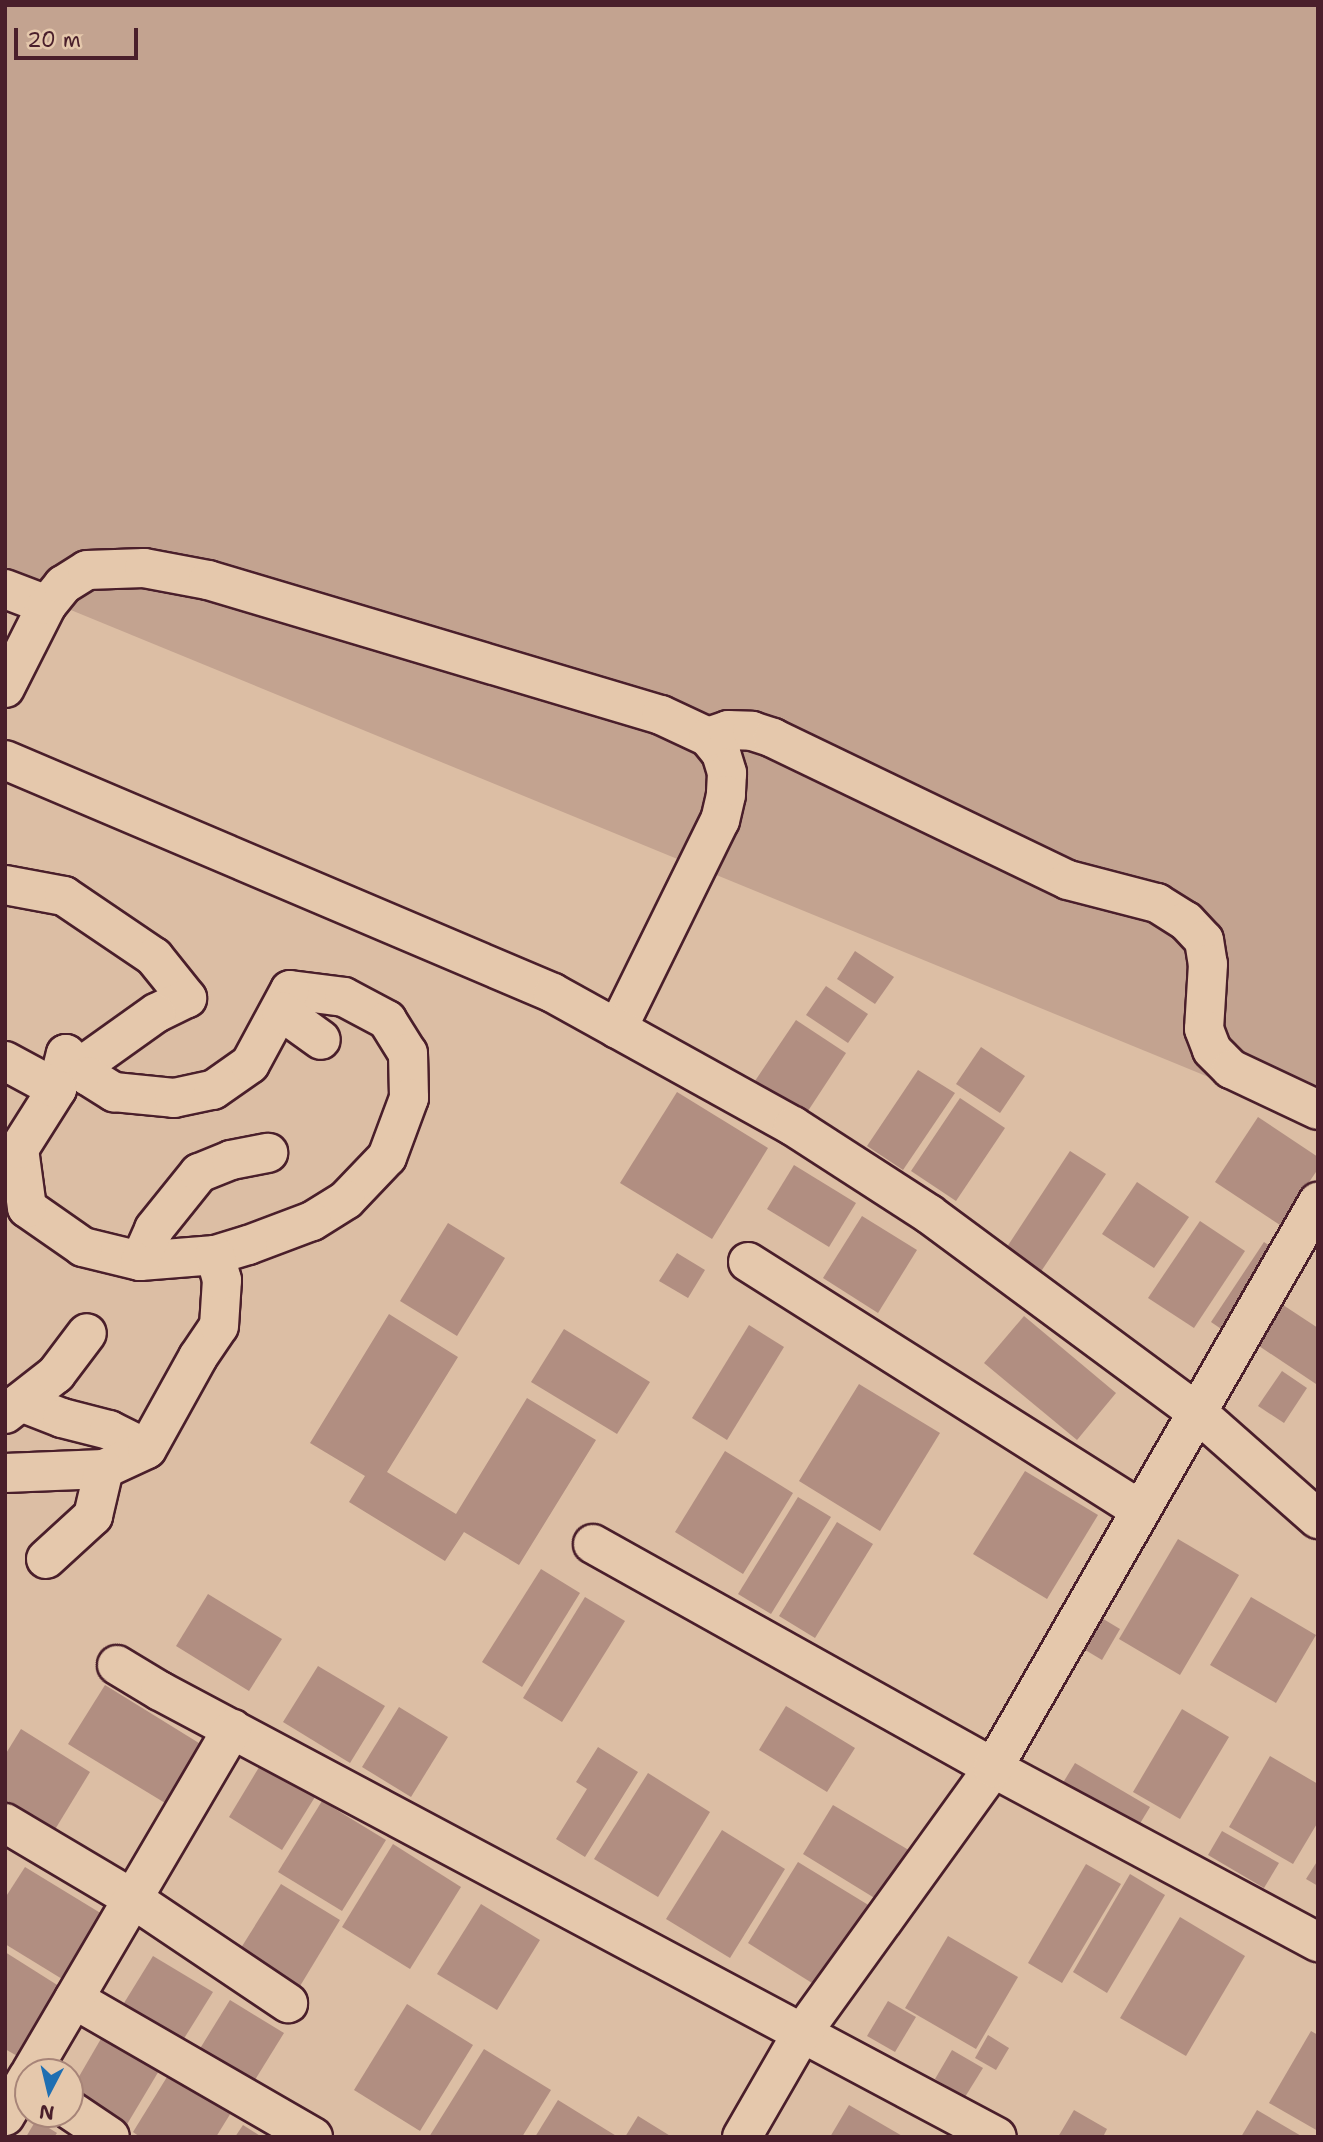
<!DOCTYPE html>
<style>
body{margin:0}
#map{position:relative;width:1323px;height:2142px;overflow:hidden;background:#dcbea4;font-family:"Shantell Sans",sans-serif}
div>[style]{position:absolute}
[style*='--x']{left:calc(var(--x)*1px);top:calc(var(--y)*1px);width:calc(var(--w)*1px);rotate:calc(var(--a)*1deg)}
.green>*{inset:0;background:#c3a390}
.building>*{inset:0;background:#b18e81}
.roads{filter:drop-shadow(2px 0 #4a1f2b) drop-shadow(-2px 0 #4a1f2b) drop-shadow(0 2px #4a1f2b) drop-shadow(0 -2px #4a1f2b)}
.minor>*{height:38px;margin:-19px;padding:0 19px;transform-origin:19px;border-radius:19px;background:#e5c8ac}
span{translate:-50% -50%;white-space:nowrap;text-align:center;line-height:1.15;-webkit-text-stroke:5px #e5c8ac;paint-order:stroke}
.frame{position:absolute;inset:0;border:7px solid #4a1f2b;pointer-events:none}
.north{position:absolute;left:14px;top:2058px;width:70px;height:70px;box-sizing:border-box;background:#e5c8ac;border:2px solid #a78478;border-radius:50%;rotate:187deg;font-size:19px;font-weight:700;line-height:28px;text-align:center;color:#4a1f2b}
.north::after{content:'';display:block;margin:auto;width:24px;height:32px;background:#1f6fb2;clip-path:polygon(50% 0,100% 100%,50% 72%,0 100%)}
.scale{position:absolute;left:14px;top:28px;width:124px;height:32px;box-sizing:border-box;border:4px solid #4a1f2b;border-top:0;padding-left:9px;font-size:21px;line-height:24px;white-space:nowrap;color:#4a1f2b;-webkit-text-stroke:5px #e5c8ac;paint-order:stroke}
</style>
<div id="map">
<div class="green">
<i style="clip-path:polygon(5px 5px,1318px 5px,1318px 1122px,5px 583px)"></i>
</div>
<div class="building">
<i style="clip-path:polygon(855px 951px,894px 977px,875px 1004px,837px 979px)"></i>
<i style="clip-path:polygon(826px 986px,868px 1014px,848px 1043px,806px 1015px)"></i>
<i style="clip-path:polygon(796px 1020px,846px 1053px,806px 1114px,755px 1081px)"></i>
<i style="clip-path:polygon(981px 1047px,1025px 1076px,1000px 1113px,956px 1084px)"></i>
<i style="clip-path:polygon(918px 1070px,955px 1093px,903px 1170px,867px 1146px)"></i>
<i style="clip-path:polygon(677px 1092px,768px 1148px,712px 1239px,620px 1183px)"></i>
<i style="clip-path:polygon(960px 1098px,1005px 1128px,956px 1201px,911px 1171px)"></i>
<i style="clip-path:polygon(1258px 1117px,1318px 1157px,1318px 1169px,1280px 1225px,1215px 1182px)"></i>
<i style="clip-path:polygon(1070px 1151px,1106px 1174px,1038px 1276px,1003px 1253px)"></i>
<i style="clip-path:polygon(794px 1165px,856px 1203px,829px 1247px,767px 1209px)"></i>
<i style="clip-path:polygon(1137px 1182px,1189px 1217px,1154px 1268px,1102px 1234px)"></i>
<i style="clip-path:polygon(862px 1216px,917px 1250px,878px 1313px,823px 1278px)"></i>
<i style="clip-path:polygon(1200px 1221px,1245px 1251px,1194px 1328px,1148px 1298px)"></i>
<i style="clip-path:polygon(448px 1223px,505px 1258px,457px 1336px,400px 1301px)"></i>
<i style="clip-path:polygon(1264px 1242px,1283px 1255px,1230px 1335px,1211px 1322px)"></i>
<i style="clip-path:polygon(677px 1253px,705px 1270px,688px 1298px,659px 1281px)"></i>
<i style="clip-path:polygon(1280px 1303px,1318px 1328px,1316px 1384px,1253px 1342px)"></i>
<i style="clip-path:polygon(389px 1314px,458px 1357px,387px 1472px,456px 1514px,527px 1398px,596px 1440px,519px 1565px,464px 1532px,445px 1561px,349px 1502px,365px 1476px,310px 1443px)"></i>
<i style="clip-path:polygon(1024px 1316px,1116px 1393px,1077px 1440px,984px 1363px)"></i>
<i style="clip-path:polygon(749px 1325px,784px 1347px,727px 1440px,692px 1418px)"></i>
<i style="clip-path:polygon(564px 1329px,650px 1382px,617px 1434px,531px 1382px)"></i>
<i style="clip-path:polygon(1282px 1371px,1307px 1388px,1284px 1423px,1258px 1406px)"></i>
<i style="clip-path:polygon(859px 1384px,940px 1433px,880px 1531px,799px 1481px)"></i>
<i style="clip-path:polygon(725px 1451px,793px 1493px,743px 1574px,675px 1532px)"></i>
<i style="clip-path:polygon(1025px 1471px,1098px 1515px,1047px 1599px,973px 1554px)"></i>
<i style="clip-path:polygon(798px 1497px,831px 1517px,771px 1614px,738px 1594px)"></i>
<i style="clip-path:polygon(837px 1522px,873px 1544px,815px 1638px,779px 1616px)"></i>
<i style="clip-path:polygon(1178px 1539px,1239px 1575px,1180px 1675px,1119px 1639px)"></i>
<i style="clip-path:polygon(541px 1569px,580px 1593px,522px 1687px,482px 1662px)"></i>
<i style="clip-path:polygon(208px 1594px,282px 1639px,249px 1691px,176px 1646px)"></i>
<i style="clip-path:polygon(585px 1597px,625px 1621px,562px 1722px,523px 1698px)"></i>
<i style="clip-path:polygon(1251px 1597px,1316px 1635px,1276px 1703px,1210px 1665px)"></i>
<i style="clip-path:polygon(1100px 1617px,1120px 1629px,1102px 1660px,1082px 1648px)"></i>
<i style="clip-path:polygon(318px 1666px,385px 1706px,350px 1763px,283px 1722px)"></i>
<i style="clip-path:polygon(105px 1685px,207px 1748px,170px 1806px,68px 1744px)"></i>
<i style="clip-path:polygon(786px 1706px,855px 1748px,827px 1792px,759px 1750px)"></i>
<i style="clip-path:polygon(399px 1707px,448px 1737px,411px 1797px,362px 1767px)"></i>
<i style="clip-path:polygon(1182px 1709px,1229px 1737px,1180px 1819px,1133px 1792px)"></i>
<i style="clip-path:polygon(21px 1729px,90px 1772px,48px 1841px,5px 1814px,5px 1755px)"></i>
<i style="clip-path:polygon(598px 1747px,638px 1772px,585px 1857px,556px 1839px,587px 1789px,576px 1782px)"></i>
<i style="clip-path:polygon(1270px 1756px,1318px 1784px,1318px 1822px,1293px 1864px,1229px 1827px)"></i>
<i style="clip-path:polygon(1075px 1763px,1150px 1807px,1136px 1830px,1061px 1786px)"></i>
<i style="clip-path:polygon(261px 1764px,315px 1797px,282px 1850px,229px 1817px)"></i>
<i style="clip-path:polygon(648px 1773px,710px 1812px,658px 1897px,594px 1859px)"></i>
<i style="clip-path:polygon(322px 1801px,386px 1840px,342px 1911px,278px 1872px)"></i>
<i style="clip-path:polygon(833px 1805px,912px 1852px,881px 1902px,803px 1854px)"></i>
<i style="clip-path:polygon(722px 1830px,785px 1869px,730px 1958px,666px 1919px)"></i>
<i style="clip-path:polygon(1222px 1831px,1279px 1863px,1264px 1888px,1208px 1855px)"></i>
<i style="clip-path:polygon(393px 1844px,461px 1887px,410px 1969px,342px 1927px)"></i>
<i style="clip-path:polygon(1318px 1860px,1318px 1886px,1306px 1879px)"></i>
<i style="clip-path:polygon(798px 1862px,870px 1906px,820px 1988px,748px 1943px)"></i>
<i style="clip-path:polygon(1086px 1864px,1121px 1884px,1062px 1983px,1028px 1963px)"></i>
<i style="clip-path:polygon(25px 1867px,107px 1917px,67px 1982px,5px 1944px,5px 1898px)"></i>
<i style="clip-path:polygon(1130px 1874px,1165px 1895px,1107px 1993px,1073px 1972px)"></i>
<i style="clip-path:polygon(281px 1884px,340px 1920px,294px 1996px,234px 1959px)"></i>
<i style="clip-path:polygon(481px 1904px,540px 1940px,497px 2010px,437px 1974px)"></i>
<i style="clip-path:polygon(1180px 1917px,1245px 1956px,1186px 2056px,1120px 2018px)"></i>
<i style="clip-path:polygon(948px 1936px,1018px 1977px,976px 2049px,905px 2008px)"></i>
<i style="clip-path:polygon(5px 1952px,62px 1988px,19px 2057px,5px 2049px)"></i>
<i style="clip-path:polygon(153px 1956px,213px 1992px,175px 2053px,116px 2016px)"></i>
<i style="clip-path:polygon(230px 2000px,284px 2033px,250px 2088px,196px 2055px)"></i>
<i style="clip-path:polygon(888px 2001px,916px 2017px,895px 2052px,867px 2036px)"></i>
<i style="clip-path:polygon(407px 2004px,473px 2045px,420px 2131px,354px 2090px)"></i>
<i style="clip-path:polygon(109px 2025px,166px 2059px,126px 2126px,70px 2092px)"></i>
<i style="clip-path:polygon(1311px 2031px,1318px 2035px,1318px 2131px,1269px 2103px)"></i>
<i style="clip-path:polygon(988px 2035px,1009px 2048px,996px 2070px,975px 2058px)"></i>
<i style="clip-path:polygon(484px 2049px,551px 2090px,522px 2137px,429px 2137px)"></i>
<i style="clip-path:polygon(952px 2050px,983px 2068px,965px 2097px,935px 2079px)"></i>
<i style="clip-path:polygon(175px 2064px,237px 2103px,216px 2137px,140px 2137px,133px 2132px)"></i>
<i style="clip-path:polygon(558px 2100px,618px 2137px,535px 2137px)"></i>
<i style="clip-path:polygon(849px 2105px,904px 2137px,830px 2137px)"></i>
<i style="clip-path:polygon(1074px 2110px,1107px 2129px,1103px 2137px,1058px 2137px)"></i>
<i style="clip-path:polygon(1257px 2110px,1303px 2137px,1241px 2137px)"></i>
<i style="clip-path:polygon(638px 2116px,672px 2137px,625px 2137px)"></i>
<i style="clip-path:polygon(36px 2120px,57px 2133px,54px 2137px,26px 2137px)"></i>
<i style="clip-path:polygon(243px 2125px,262px 2137px,235px 2137px)"></i>
</div>
<div class="roads">
<div class="minor">
<i style="--x:5;--y:589;--w:45;--a:20.9"></i>
<i style="--x:47;--y:605;--w:93;--a:116.8"></i>
<i style="--x:47;--y:605;--w:26;--a:-51"></i>
<i style="--x:63;--y:585;--w:28;--a:-32"></i>
<i style="--x:87;--y:570;--w:57;--a:-2"></i>
<i style="--x:144;--y:568;--w:65;--a:10.6"></i>
<i style="--x:208;--y:580;--w:473;--a:16.6"></i>
<i style="--x:661;--y:715;--w:52;--a:25.1"></i>
<i style="--x:708;--y:737;--w:21;--a:51"></i>
<i style="--x:721;--y:753;--w:21;--a:73"></i>
<i style="--x:727;--y:773;--w:22;--a:93"></i>
<i style="--x:726;--y:795;--w:26;--a:103"></i>
<i style="--x:720;--y:820;--w:233;--a:116.2"></i>
<i style="--x:708;--y:737;--w:21;--a:-19"></i>
<i style="--x:728;--y:730;--w:24;--a:2"></i>
<i style="--x:752;--y:731;--w:22;--a:18"></i>
<i style="--x:773;--y:738;--w:327;--a:25.7"></i>
<i style="--x:1068;--y:880;--w:92;--a:14.5"></i>
<i style="--x:1157;--y:903;--w:34;--a:32"></i>
<i style="--x:1186;--y:921;--w:26;--a:47"></i>
<i style="--x:1204;--y:940;--w:24;--a:81"></i>
<i style="--x:1208;--y:964;--w:65;--a:93.5"></i>
<i style="--x:1204;--y:1029;--w:22;--a:69"></i>
<i style="--x:1212;--y:1050;--w:27;--a:45"></i>
<i style="--x:1231;--y:1069;--w:96;--a:25.2"></i>
<i style="--x:5;--y:760;--w:595;--a:23.03"></i>
<i style="--x:553;--y:993;--w:274;--a:29"></i>
<i style="--x:793;--y:1126;--w:162;--a:32.9"></i>
<i style="--x:929;--y:1214;--w:335;--a:36.5"></i>
<i style="--x:1198;--y:1413;--w:160;--a:41.5"></i>
<i style="--x:5;--y:885;--w:60;--a:10.6"></i>
<i style="--x:64;--y:896;--w:109;--a:34.1"></i>
<i style="--x:154;--y:957;--w:53;--a:51.2"></i>
<i style="--x:187;--y:998;--w:34;--a:154"></i>
<i style="--x:156;--y:1013;--w:95;--a:144.5"></i>
<i style="--x:290;--y:990;--w:54;--a:7.4"></i>
<i style="--x:344;--y:997;--w:49;--a:28.1"></i>
<i style="--x:387;--y:1020;--w:39;--a:58"></i>
<i style="--x:408;--y:1053;--w:45;--a:88.7"></i>
<i style="--x:409;--y:1098;--w:63;--a:110.4"></i>
<i style="--x:387;--y:1157;--w:59;--a:133.6"></i>
<i style="--x:346;--y:1200;--w:40;--a:148"></i>
<i style="--x:312;--y:1221;--w:68;--a:159.4"></i>
<i style="--x:248;--y:1245;--w:34;--a:163"></i>
<i style="--x:215;--y:1255;--w:75;--a:175.4"></i>
<i style="--x:140;--y:1261;--w:59;--a:-166.2"></i>
<i style="--x:83;--y:1247;--w:68;--a:-145.1"></i>
<i style="--x:27;--y:1208;--w:60;--a:-97.7"></i>
<i style="--x:19;--y:1149;--w:71;--a:-57.7"></i>
<i style="--x:57;--y:1089;--w:36;--a:-76"></i>
<i style="--x:66;--y:1054;--w:31;--a:45"></i>
<i style="--x:88;--y:1076;--w:31;--a:32"></i>
<i style="--x:114;--y:1092;--w:60;--a:5.7"></i>
<i style="--x:174;--y:1098;--w:40;--a:-12"></i>
<i style="--x:213;--y:1090;--w:45;--a:-35.1"></i>
<i style="--x:250;--y:1064;--w:84;--a:-61.6"></i>
<i style="--x:281;--y:1011;--w:49;--a:35.9"></i>
<i style="--x:5;--y:1061;--w:59;--a:28.3"></i>
<i style="--x:140;--y:1261;--w:35;--a:-66"></i>
<i style="--x:154;--y:1229;--w:72;--a:-51.2"></i>
<i style="--x:199;--y:1173;--w:35;--a:-22"></i>
<i style="--x:231;--y:1160;--w:38;--a:-11"></i>
<i style="--x:748;--y:1262;--w:462;--a:32.3"></i>
<i style="--x:21;--y:1402;--w:44;--a:21.3"></i>
<i style="--x:62;--y:1418;--w:49;--a:14.3"></i>
<i style="--x:109;--y:1430;--w:42;--a:26.6"></i>
<i style="--x:5;--y:1414;--w:65;--a:-38.1"></i>
<i style="--x:56;--y:1374;--w:51;--a:-52.9"></i>
<i style="--x:5;--y:1473;--w:99;--a:-2.3"></i>
<i style="--x:104;--y:1469;--w:47;--a:-24.9"></i>
<i style="--x:147;--y:1449;--w:105;--a:-61"></i>
<i style="--x:198;--y:1357;--w:37;--a:-56"></i>
<i style="--x:219;--y:1326;--w:46;--a:-86.3"></i>
<i style="--x:222;--y:1280;--w:26;--a:-106"></i>
<i style="--x:593;--y:1544;--w:458;--a:29.2"></i>
<i style="--x:993;--y:1768;--w:369;--a:28.2"></i>
<i style="--x:46;--y:1559;--w:64;--a:-42.5"></i>
<i style="--x:93;--y:1516;--w:48;--a:-76.8"></i>
<i style="--x:117;--y:1665;--w:50;--a:31.2"></i>
<i style="--x:160;--y:1691;--w:948;--a:28.05"></i>
<i style="--x:5;--y:1823;--w:149;--a:30.7"></i>
<i style="--x:133;--y:1899;--w:187;--a:33.9"></i>
<i style="--x:74;--y:1999;--w:276;--a:30"></i>
<i style="--x:31;--y:2072;--w:398;--a:-59.6"></i>
<i style="--x:70;--y:2110;--w:48;--a:34"></i>
<i style="--x:5;--y:2116;--w:45;--a:-59.5"></i>
<i style="--x:742;--y:2137;--w:120;--a:-60"></i>
<i style="--x:802;--y:2033;--w:327;--a:-54.2"></i>
<i style="--x:993;--y:1768;--w:653;--a:-60.14"></i>
</div>
</div>
<div class="frame"></div>
<div class="north">N</div>
<div class="scale">20 m</div>
</div>
